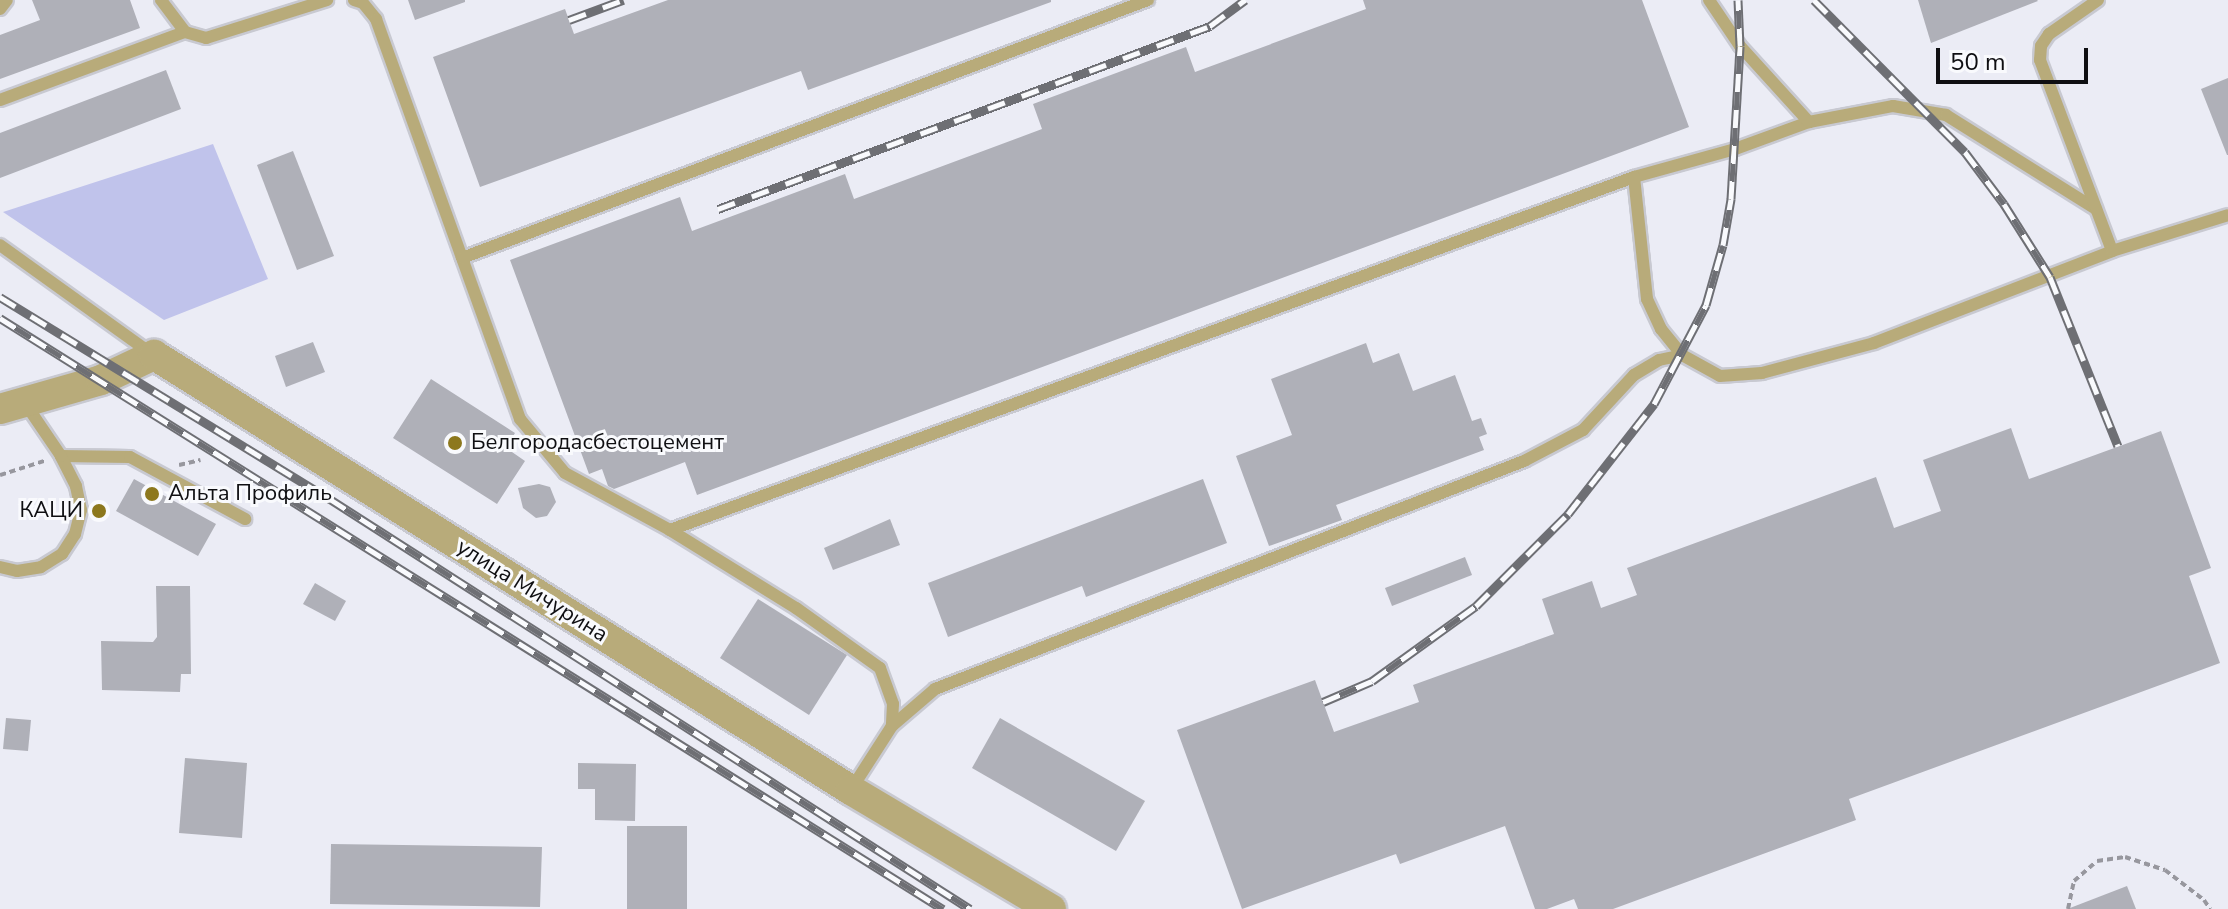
<!DOCTYPE html>
<meta charset="utf-8">
<style>
body{margin:0}
#map{position:relative;width:2228px;height:909px;overflow:hidden;background:#ebecf5;font-family:"Nunito Sans",sans-serif}
div>[style]{position:absolute}
[style*='--x']{left:calc(var(--x)*1px);top:calc(var(--y)*1px);width:calc(var(--w)*1px);rotate:calc(var(--a)*1deg)}
.green>*{inset:0;background:#c0c3eb}
.building>*{inset:0;background:#afb0b8}
.path>*{height:4px;margin-top:-2px;transform-origin:0;background:repeating-linear-gradient(90deg,#97979e 0 6px,transparent 0 10px)}
.roads{filter:drop-shadow(2px 0 #c8c9d1) drop-shadow(-2px 0 #c8c9d1) drop-shadow(0 2px #c8c9d1) drop-shadow(0 -2px #c8c9d1)}
.service>*{height:12px;margin:-6px;padding:0 6px;transform-origin:6px;border-radius:6px;background:#b8ab7a}
.tertiary>*{height:30px;margin:-15px;padding:0 15px;transform-origin:15px;border-radius:15px;background:#b8ab7a}
.rail>*{height:9px;margin-top:-4.5px;transform-origin:0;background:repeating-linear-gradient(90deg,#f9fafd 0 18px,#6e6f74 0 36px);box-sizing:border-box;border-block:2px solid #6e6f74}
.dots>*{width:22px;height:22px;translate:-50% -50%;box-sizing:border-box;border:4px solid #f9fafd;border-radius:50%}
span{translate:-50% -50%;white-space:nowrap;text-align:center;line-height:1.15;-webkit-text-stroke:6px #f9fafd;paint-order:stroke}
.poi-label{font-size:22px;color:#0f0f12}
.left{translate:0 -50%;text-align:left}
.right{translate:-100% -50%;text-align:right}
.street-label{font-size:22px;color:#0f0f12}
.scale{position:absolute;left:1936px;top:48px;width:152px;height:36px;box-sizing:border-box;border:4px solid #0f0f12;border-top:0;padding-left:10px;font-size:24px;line-height:28px;white-space:nowrap;color:#0f0f12;-webkit-text-stroke:6px #f9fafd;paint-order:stroke}
</style>
<div id="map">
<div class="green">
<i style="clip-path:polygon(213px 144px,268px 279px,164px 320px,3px 212px)"></i>
</div>
<div class="building">
<i style="clip-path:polygon(32px 0,130px 0,140px 28px,0 79px,0 35px,40px 20px)"></i>
<i style="clip-path:polygon(408px 0,465px 0,465px 2px,415px 20px)"></i>
<i style="clip-path:polygon(668px 0,1051px 0,1051px 2px,808px 90px,801px 71px,480px 187px,433px 57px,565px 9px,574px 34px)"></i>
<i style="clip-path:polygon(1363px 0,1642px 0,1689px 127px,697px 495px,685px 462px,614px 489px,608px 486px,602px 469px,589px 474px,510px 260px,680px 197px,692px 231px,845px 174px,854px 199px,1042px 129px,1033px 104px,1186px 47px,1195px 72px,1366px 9px)"></i>
<i style="clip-path:polygon(1918px 0,2037px 0,2038px 1px,1931px 43px)"></i>
<i style="clip-path:polygon(166px 70px,181px 109px,0 178px,0 133px)"></i>
<i style="clip-path:polygon(2228px 78px,2228px 155px,2227px 155px,2201px 89px)"></i>
<i style="clip-path:polygon(293px 151px,334px 256px,297px 270px,257px 165px)"></i>
<i style="clip-path:polygon(313px 342px,325px 372px,286px 387px,275px 356px)"></i>
<i style="clip-path:polygon(1366px 343px,1373px 363px,1399px 353px,1413px 391px,1455px 375px,1472px 421px,1481px 418px,1487px 434px,1479px 437px,1484px 450px,1336px 505px,1342px 520px,1269px 546px,1236px 456px,1292px 435px,1271px 379px)"></i>
<i style="clip-path:polygon(431px 379px,515px 433px,506px 448px,525px 461px,497px 504px,393px 438px)"></i>
<i style="clip-path:polygon(2011px 428px,2029px 479px,2161px 431px,2211px 568px,2189px 576px,2220px 663px,1849px 799px,1856px 820px,1613px 909px,1578px 909px,1574px 899px,1547px 909px,1535px 909px,1505px 826px,1400px 864px,1396px 854px,1242px 909px,1177px 730px,1315px 680px,1334px 732px,1419px 702px,1413px 685px,1554px 634px,1542px 599px,1592px 581px,1601px 608px,1637px 595px,1627px 568px,1876px 477px,1894px 528px,1941px 511px,1923px 460px)"></i>
<i style="clip-path:polygon(134px 479px,216px 524px,198px 556px,116px 511px)"></i>
<i style="clip-path:polygon(1203px 479px,1227px 543px,1086px 597px,1082px 586px,948px 637px,928px 583px)"></i>
<i style="clip-path:polygon(539px 484px,550px 487px,556px 502px,547px 516px,536px 518px,523px 508px,518px 488px)"></i>
<i style="clip-path:polygon(890px 519px,900px 545px,833px 570px,824px 548px)"></i>
<i style="clip-path:polygon(1465px 557px,1472px 575px,1392px 606px,1385px 588px)"></i>
<i style="clip-path:polygon(315px 583px,346px 601px,335px 621px,303px 604px)"></i>
<i style="clip-path:polygon(156px 586px,190px 586px,191px 674px,181px 674px,180px 692px,102px 690px,101px 641px,153px 642px,157px 637px)"></i>
<i style="clip-path:polygon(758px 599px,847px 655px,809px 715px,720px 658px)"></i>
<i style="clip-path:polygon(6px 718px,31px 720px,28px 751px,3px 749px)"></i>
<i style="clip-path:polygon(1000px 718px,1145px 801px,1116px 851px,972px 768px)"></i>
<i style="clip-path:polygon(185px 758px,247px 763px,242px 838px,179px 833px)"></i>
<i style="clip-path:polygon(578px 763px,636px 764px,635px 821px,595px 820px,595px 789px,578px 789px)"></i>
<i style="clip-path:polygon(627px 826px,687px 826px,687px 909px,627px 909px)"></i>
<i style="clip-path:polygon(331px 844px,542px 847px,540px 907px,330px 904px)"></i>
<i style="clip-path:polygon(2127px 886px,2136px 909px,2070px 909px,2070px 908px)"></i>
</div>
<div class="path">
<i style="--x:179;--y:465;--w:22;--a:-13"></i>
<i style="--x:0;--y:475;--w:49;--a:-17.7"></i>
<i style="--x:2068;--y:909;--w:29;--a:-78"></i>
<i style="--x:2074;--y:881;--w:30;--a:-41"></i>
<i style="--x:2097;--y:861;--w:28;--a:-8"></i>
<i style="--x:2125;--y:857;--w:42;--a:18"></i>
<i style="--x:2165;--y:870;--w:49;--a:37.6"></i>
<i style="--x:2204;--y:900;--w:11;--a:56"></i>
</div>
<div class="roads">
<div class="service">
<i style="--x:161;--y:0;--w:40;--a:53"></i>
<i style="--x:185;--y:32;--w:22;--a:16"></i>
<i style="--x:206;--y:38;--w:127;--a:-17.4"></i>
<i style="--x:354;--y:0;--w:9;--a:18"></i>
<i style="--x:363;--y:3;--w:21;--a:51"></i>
<i style="--x:376;--y:19;--w:425;--a:70.2"></i>
<i style="--x:520;--y:419;--w:70;--a:50.2"></i>
<i style="--x:565;--y:473;--w:119;--a:28.5"></i>
<i style="--x:670;--y:530;--w:1027;--a:-20.11"></i>
<i style="--x:1634;--y:177;--w:105;--a:-15.5"></i>
<i style="--x:1735;--y:149;--w:79;--a:-20"></i>
<i style="--x:1809;--y:122;--w:86;--a:-10.8"></i>
<i style="--x:1893;--y:106;--w:54;--a:9.6"></i>
<i style="--x:1946;--y:115;--w:177;--a:32.1"></i>
<i style="--x:1709;--y:0;--w:55;--a:56"></i>
<i style="--x:1740;--y:46;--w:103;--a:47.8"></i>
<i style="--x:2098;--y:0;--w:60;--a:145.2"></i>
<i style="--x:2049;--y:34;--w:14;--a:124"></i>
<i style="--x:2041;--y:46;--w:14;--a:94"></i>
<i style="--x:2040;--y:60;--w:204;--a:69.3"></i>
<i style="--x:0;--y:9;--w:11;--a:-52"></i>
<i style="--x:0;--y:100;--w:197;--a:-20.2"></i>
<i style="--x:1634;--y:177;--w:123;--a:83.9"></i>
<i style="--x:1647;--y:299;--w:33;--a:65"></i>
<i style="--x:1661;--y:329;--w:33;--a:51"></i>
<i style="--x:1682;--y:355;--w:43;--a:28.9"></i>
<i style="--x:1720;--y:376;--w:42;--a:-4.1"></i>
<i style="--x:1762;--y:373;--w:116;--a:-15"></i>
<i style="--x:1874;--y:343;--w:255;--a:-21.1"></i>
<i style="--x:2112;--y:251;--w:121;--a:-17.2"></i>
<i style="--x:0;--y:245;--w:188;--a:35.7"></i>
<i style="--x:462;--y:258;--w:733;--a:-20.61"></i>
<i style="--x:61;--y:456;--w:69;--a:0.8"></i>
<i style="--x:130;--y:457;--w:131;--a:28.3"></i>
<i style="--x:670;--y:530;--w:148;--a:31.8"></i>
<i style="--x:796;--y:608;--w:103;--a:35.5"></i>
<i style="--x:880;--y:668;--w:38;--a:70"></i>
<i style="--x:893;--y:704;--w:22;--a:93"></i>
<i style="--x:0;--y:567;--w:17;--a:13"></i>
<i style="--x:17;--y:571;--w:24;--a:-9"></i>
<i style="--x:41;--y:567;--w:25;--a:-32"></i>
<i style="--x:62;--y:554;--w:24;--a:-57"></i>
<i style="--x:75;--y:534;--w:25;--a:-76"></i>
<i style="--x:81;--y:510;--w:25;--a:-102"></i>
<i style="--x:76;--y:486;--w:34;--a:-117"></i>
<i style="--x:61;--y:456;--w:64;--a:-124.2"></i>
<i style="--x:852;--y:788;--w:74;--a:-57.2"></i>
<i style="--x:892;--y:726;--w:57;--a:-40.7"></i>
<i style="--x:935;--y:689;--w:632;--a:-21.16"></i>
<i style="--x:1524;--y:461;--w:67;--a:-27.7"></i>
<i style="--x:1583;--y:430;--w:75;--a:-47.2"></i>
<i style="--x:1634;--y:375;--w:29;--a:-31"></i>
<i style="--x:1659;--y:360;--w:24;--a:-12"></i>
</div>
<div class="tertiary">
<i style="--x:0;--y:409;--w:105;--a:-16"></i>
<i style="--x:101;--y:380;--w:59;--a:-25.3"></i>
<i style="--x:154;--y:355;--w:822;--a:31.97"></i>
<i style="--x:851;--y:790;--w:233;--a:30.8"></i>
</div>
</div>
<div class="rail">
<i style="--x:1814;--y:0;--w:214;--a:45.2"></i>
<i style="--x:1965;--y:152;--w:65;--a:53.1"></i>
<i style="--x:2004;--y:204;--w:86;--a:57.8"></i>
<i style="--x:2050;--y:277;--w:182;--a:68.1"></i>
<i style="--x:569;--y:20;--w:58;--a:-20.3"></i>
<i style="--x:718;--y:209;--w:525;--a:-20.4"></i>
<i style="--x:1210;--y:26;--w:44;--a:-36.6"></i>
<i style="--x:0;--y:297;--w:387;--a:31.5"></i>
<i style="--x:330;--y:499;--w:760;--a:32.64"></i>
<i style="--x:0;--y:318;--w:1113;--a:32.08"></i>
<i style="--x:1323;--y:702;--w:53;--a:-23.2"></i>
<i style="--x:1372;--y:681;--w:128;--a:-35.8"></i>
<i style="--x:1476;--y:606;--w:130;--a:-45"></i>
<i style="--x:1568;--y:514;--w:140;--a:-52"></i>
<i style="--x:1654;--y:404;--w:112;--a:-62.3"></i>
<i style="--x:1706;--y:305;--w:62;--a:-74.2"></i>
<i style="--x:1723;--y:245;--w:47;--a:-80.1"></i>
<i style="--x:1731;--y:199;--w:153;--a:-86.6"></i>
<i style="--x:1740;--y:46;--w:46;--a:-92.5"></i>
</div>
<div class="dots">
<i style="left:455px;top:443px;background:#8d781d"></i>
<i style="left:152px;top:494px;background:#8d781d"></i>
<i style="left:99px;top:511px;background:#8d781d"></i>
</div>
<div class="poi-label">
<span class="left" style="left:471px;top:443px">Белгородасбестоцемент</span>
<span class="left" style="left:168px;top:494px">Альта Профиль</span>
<span class="right" style="left:83px;top:511px">КАЦИ</span>
</div>
<div class="street-label">
<span style="left:532px;top:591px;rotate:32deg">улица Мичурина</span>
</div>
<div class="scale">50 m</div>
</div>
